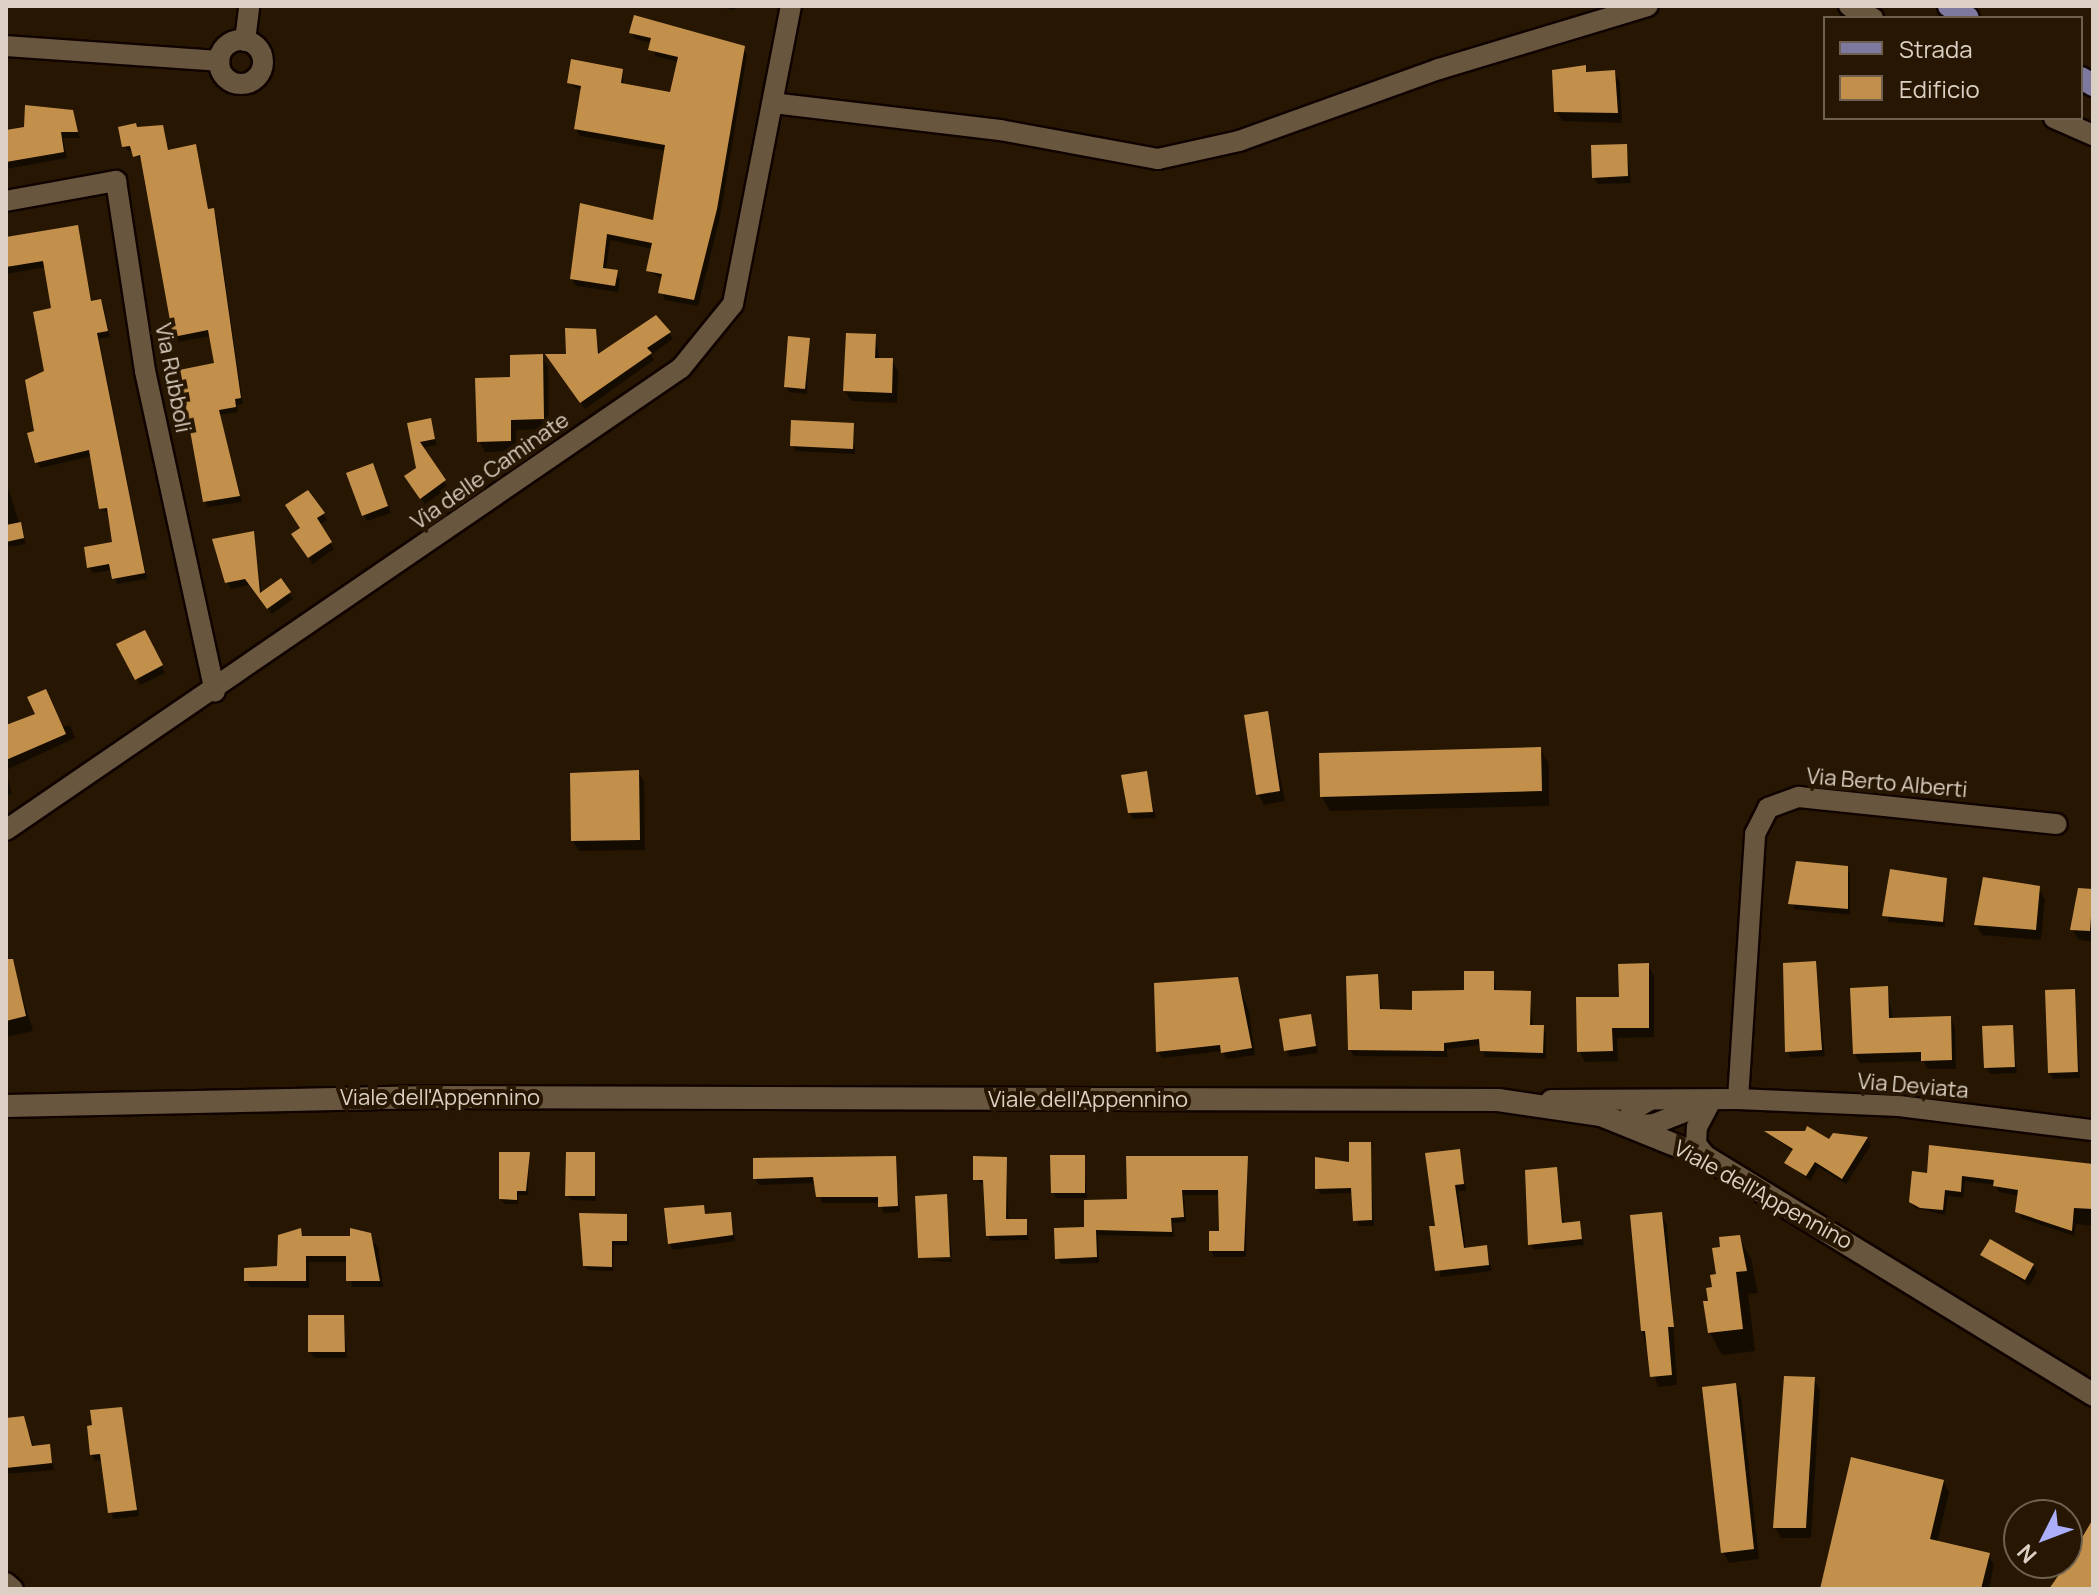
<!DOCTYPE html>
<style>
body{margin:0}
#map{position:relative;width:2099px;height:1595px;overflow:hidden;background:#271702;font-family:Manrope,sans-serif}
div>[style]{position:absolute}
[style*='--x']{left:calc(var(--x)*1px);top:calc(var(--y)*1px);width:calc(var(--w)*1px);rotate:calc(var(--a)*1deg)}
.shadow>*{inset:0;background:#0007}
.building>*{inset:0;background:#c3904c}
.roads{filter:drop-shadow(2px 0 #100300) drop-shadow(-2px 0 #100300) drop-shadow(0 2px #100300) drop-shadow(0 -2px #100300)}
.minor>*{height:20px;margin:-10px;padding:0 10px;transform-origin:10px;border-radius:10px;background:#69563e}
.minor>.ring{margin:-10px;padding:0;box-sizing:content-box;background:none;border:20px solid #69563e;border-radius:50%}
.secondary>*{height:22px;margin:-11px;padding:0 11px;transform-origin:11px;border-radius:11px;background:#69563e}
.primary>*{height:22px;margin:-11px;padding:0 11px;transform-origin:11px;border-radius:11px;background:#7d789d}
span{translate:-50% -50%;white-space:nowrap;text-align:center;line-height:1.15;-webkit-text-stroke:8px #271702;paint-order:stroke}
.street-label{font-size:22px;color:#dbd0c3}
.frame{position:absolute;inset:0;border:8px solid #dbd0c3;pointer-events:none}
.legend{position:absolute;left:1823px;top:16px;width:260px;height:104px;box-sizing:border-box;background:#271702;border:2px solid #6f614f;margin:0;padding:10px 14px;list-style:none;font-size:24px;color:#dbd0c3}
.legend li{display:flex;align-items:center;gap:16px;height:40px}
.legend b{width:40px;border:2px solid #6f614f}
.north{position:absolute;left:2003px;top:1499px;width:80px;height:80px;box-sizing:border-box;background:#271702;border:2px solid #6f614f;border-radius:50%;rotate:228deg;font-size:22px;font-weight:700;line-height:32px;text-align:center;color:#dbd0c3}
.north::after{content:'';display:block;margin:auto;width:28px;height:36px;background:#abaffb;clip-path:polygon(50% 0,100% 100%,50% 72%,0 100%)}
</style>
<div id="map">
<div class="shadow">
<i style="clip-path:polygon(716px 6px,736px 6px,735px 10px)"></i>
<i style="clip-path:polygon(631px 32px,743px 48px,747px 55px,720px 217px,698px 306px,664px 300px,663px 279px,648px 271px,653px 249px,610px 240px,606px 270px,620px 279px,618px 292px,576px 286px,572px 279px,581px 205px,655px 222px,666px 151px,580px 136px,576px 129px,582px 92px,569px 83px,622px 71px,624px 86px,672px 95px,679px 62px,655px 56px,652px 43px,635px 39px)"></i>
<i style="clip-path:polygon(1584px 68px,1588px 73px,1614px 72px,1620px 82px,1622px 123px,1562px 121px,1556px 111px)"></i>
<i style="clip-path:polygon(72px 112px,80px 138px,63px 138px,67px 158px,6px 169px,6px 132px)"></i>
<i style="clip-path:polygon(162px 127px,169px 152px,195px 146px,209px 211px,216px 216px,243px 404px,237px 405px,238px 412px,220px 415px,242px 502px,208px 507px,205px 501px,216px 364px,211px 336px,178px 342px,175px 336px,143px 161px,124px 147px)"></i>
<i style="clip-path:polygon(1626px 146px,1631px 183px,1598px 184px,1594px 177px)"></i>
<i style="clip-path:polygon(77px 227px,92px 303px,100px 302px,104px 308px,110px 337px,99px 339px,147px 579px,117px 584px,112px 570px,93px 573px,89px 567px,114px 544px,110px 514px,101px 509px,92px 456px,40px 468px,37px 462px,27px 381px,46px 372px,54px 310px,46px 267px,6px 274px,6px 239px)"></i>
<i style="clip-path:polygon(595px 331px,600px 355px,669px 333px,673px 339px,651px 355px,654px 360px,585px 409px,552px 361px,568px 356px)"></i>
<i style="clip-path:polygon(875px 336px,880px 360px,892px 360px,898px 371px,897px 403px,851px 401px,845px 391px)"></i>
<i style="clip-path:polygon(808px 340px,807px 394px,789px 392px,786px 387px)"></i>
<i style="clip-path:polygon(541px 356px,548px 367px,549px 429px,516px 430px,516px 451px,485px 452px,479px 441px,512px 379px)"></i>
<i style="clip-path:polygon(430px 420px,437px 445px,422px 448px,448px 488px,425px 504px,410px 483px,418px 469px,409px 424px)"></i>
<i style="clip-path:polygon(853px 425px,855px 454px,796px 451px,792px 445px)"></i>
<i style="clip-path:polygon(376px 472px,391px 513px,367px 521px,364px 515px)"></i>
<i style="clip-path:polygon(6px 482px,26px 544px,9px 547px,6px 542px)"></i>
<i style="clip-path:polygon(288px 506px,323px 514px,327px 520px,319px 525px,334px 549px,313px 564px,294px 535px,303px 529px)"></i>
<i style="clip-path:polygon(253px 533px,262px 594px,289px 593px,293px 599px,272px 614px,250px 585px,231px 589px,227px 582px)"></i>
<i style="clip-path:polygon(144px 633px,165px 673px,140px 685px,119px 645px)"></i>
<i style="clip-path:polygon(1267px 713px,1285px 801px,1264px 805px,1258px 794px)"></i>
<i style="clip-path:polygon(70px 725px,75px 738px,6px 770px,6px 739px)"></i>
<i style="clip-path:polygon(1540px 749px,1549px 764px,1549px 806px,1330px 811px,1322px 797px)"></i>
<i style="clip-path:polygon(6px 770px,12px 794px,6px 796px)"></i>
<i style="clip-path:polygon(638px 772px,644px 782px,645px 850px,579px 851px,573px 841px)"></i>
<i style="clip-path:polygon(1145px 773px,1156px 818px,1133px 819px,1130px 812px)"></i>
<i style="clip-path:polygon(1797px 864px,1850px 872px,1850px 915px,1794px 909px)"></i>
<i style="clip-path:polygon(1888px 874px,1942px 876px,1945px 927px,1888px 922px)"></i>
<i style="clip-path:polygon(1980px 883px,2038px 888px,2045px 899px,2041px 940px,1982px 935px,1976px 924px)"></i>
<i style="clip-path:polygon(2079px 889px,2093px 890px,2093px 942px,2079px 940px,2072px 930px)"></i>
<i style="clip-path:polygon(1815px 963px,1825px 1056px,1791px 1058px,1787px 1051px)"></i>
<i style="clip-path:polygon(1648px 965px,1654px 976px,1654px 1037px,1617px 1038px,1618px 1061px,1585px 1062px,1579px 1051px)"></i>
<i style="clip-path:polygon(13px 966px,33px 1031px,6px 1037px,6px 968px)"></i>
<i style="clip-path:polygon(1493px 973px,1497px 992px,1530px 993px,1533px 1027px,1542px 1027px,1546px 1033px,1546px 1059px,1485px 1057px,1482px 1045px,1447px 1049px,1447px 1057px,1354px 1056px,1350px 1050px,1377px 976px,1382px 1011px,1414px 1012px,1466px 992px)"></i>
<i style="clip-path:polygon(1237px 980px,1249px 1011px,1255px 1055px,1227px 1059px,1222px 1051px,1162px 1058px,1158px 1051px)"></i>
<i style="clip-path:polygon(1887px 988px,1893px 1019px,1950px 1018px,1955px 1027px,1956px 1069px,1928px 1069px,1923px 1061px,1860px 1063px,1855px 1054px)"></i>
<i style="clip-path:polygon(2074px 991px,2080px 1078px,2053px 1079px,2049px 1072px)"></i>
<i style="clip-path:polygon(1310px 1016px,1318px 1053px,1290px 1057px,1286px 1050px)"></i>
<i style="clip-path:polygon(2012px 1027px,2017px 1073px,1990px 1074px,1986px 1067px)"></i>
<i style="clip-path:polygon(1768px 1133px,1830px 1142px,1834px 1135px,1867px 1139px,1871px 1145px,1846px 1184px,1818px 1167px,1810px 1181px,1787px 1163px,1794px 1152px)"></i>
<i style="clip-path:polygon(1370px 1144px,1374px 1226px,1358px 1226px,1353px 1193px,1320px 1194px,1317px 1188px)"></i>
<i style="clip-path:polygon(1459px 1151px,1466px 1191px,1458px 1191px,1466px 1250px,1486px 1247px,1492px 1271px,1440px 1277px,1437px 1227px)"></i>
<i style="clip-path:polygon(529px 1154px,528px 1195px,518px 1195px,518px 1204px,504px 1204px,501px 1199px)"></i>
<i style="clip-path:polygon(594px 1154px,596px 1201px,571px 1200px,567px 1195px)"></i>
<i style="clip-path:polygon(1083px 1157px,1087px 1198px,1056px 1198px,1053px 1193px)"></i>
<i style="clip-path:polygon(895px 1158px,900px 1212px,884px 1213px,880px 1203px,822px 1203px,816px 1183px,759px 1185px,755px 1178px)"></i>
<i style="clip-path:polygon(1247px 1158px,1246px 1257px,1214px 1257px,1211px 1251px,1221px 1233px,1220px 1195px,1184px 1195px,1186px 1222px,1173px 1223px,1174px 1237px,1098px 1235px,1099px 1263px,1061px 1264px,1057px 1258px,1086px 1229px,1129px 1201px)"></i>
<i style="clip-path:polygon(1006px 1159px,1009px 1221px,1026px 1221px,1029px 1240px,991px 1241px,988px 1235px,985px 1185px,975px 1179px)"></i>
<i style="clip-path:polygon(2093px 1165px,2093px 1226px,2076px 1224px,2074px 1236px,2021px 1218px,2019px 1196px,1999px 1192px,1995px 1185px,1965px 1181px,1963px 1198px,1948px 1196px,1945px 1215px,1915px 1208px,1911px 1201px,1928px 1175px)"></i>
<i style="clip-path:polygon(1556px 1169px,1564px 1224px,1579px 1223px,1584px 1245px,1534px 1250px,1530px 1244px)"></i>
<i style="clip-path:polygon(946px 1196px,952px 1255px,920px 1256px)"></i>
<i style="clip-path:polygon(703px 1207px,706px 1216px,730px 1214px,735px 1241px,673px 1250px,670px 1244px)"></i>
<i style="clip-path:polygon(1661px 1214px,1667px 1225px,1677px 1385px,1658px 1387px,1642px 1331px)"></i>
<i style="clip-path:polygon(626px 1216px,629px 1245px,614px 1245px,613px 1271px,588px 1270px,585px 1265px)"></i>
<i style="clip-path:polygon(300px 1230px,305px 1238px,352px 1238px,352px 1230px,362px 1230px,378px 1247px,383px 1287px,352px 1287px,348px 1262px,309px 1262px,309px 1288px,250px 1287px,246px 1281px,279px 1268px,280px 1236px)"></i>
<i style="clip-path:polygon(1739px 1237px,1751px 1259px,1758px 1293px,1748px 1294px,1755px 1351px,1722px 1355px,1710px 1333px,1710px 1303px)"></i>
<i style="clip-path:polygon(1983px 1255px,2033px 1265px,2037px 1272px,2029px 1286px)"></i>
<i style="clip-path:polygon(952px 1259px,952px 1262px,921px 1260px)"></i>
<i style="clip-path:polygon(343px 1317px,347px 1358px,314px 1358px,310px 1352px)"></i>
<i style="clip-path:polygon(1814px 1379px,1820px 1390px,1811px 1538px,1781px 1538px,1775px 1527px)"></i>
<i style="clip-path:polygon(1735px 1385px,1741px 1396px,1759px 1559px,1729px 1563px,1723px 1552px)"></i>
<i style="clip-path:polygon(120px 1409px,139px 1516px,113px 1519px,103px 1460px,95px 1461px,92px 1454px)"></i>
<i style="clip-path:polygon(6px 1420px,30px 1434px,34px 1448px,49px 1446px,54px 1470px,6px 1474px)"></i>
<i style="clip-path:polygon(1943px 1481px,1949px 1492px,1937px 1543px,1988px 1555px,1994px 1565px,1989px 1589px,1822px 1589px)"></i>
</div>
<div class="building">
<i style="clip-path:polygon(634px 15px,745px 46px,717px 209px,694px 300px,658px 293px,662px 274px,646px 271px,652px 243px,607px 234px,603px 268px,618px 270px,615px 286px,570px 279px,580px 203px,653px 220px,665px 145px,574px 129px,581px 86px,567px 83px,571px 59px,623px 69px,621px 83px,670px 92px,678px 57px,648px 50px,651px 38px,629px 33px)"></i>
<i style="clip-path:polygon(1586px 65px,1586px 72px,1615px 70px,1618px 113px,1554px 112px,1552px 70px)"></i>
<i style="clip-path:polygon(25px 105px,73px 110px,78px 132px,61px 132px,64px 152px,6px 162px,6px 130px,24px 127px)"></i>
<i style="clip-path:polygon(136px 123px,137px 127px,163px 125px,168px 150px,196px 144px,208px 209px,214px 208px,241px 398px,235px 399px,236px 407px,219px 410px,240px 496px,203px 502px,179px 370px,214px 363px,208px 330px,173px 337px,140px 155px,133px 157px,130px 146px,122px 147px,118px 127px)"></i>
<i style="clip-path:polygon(1627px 144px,1628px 176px,1592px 178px,1591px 145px)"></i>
<i style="clip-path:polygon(78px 225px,91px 301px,101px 299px,108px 331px,97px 333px,145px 573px,112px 579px,109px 564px,87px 568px,84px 547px,112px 542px,107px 508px,99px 509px,89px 450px,35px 463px,27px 433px,34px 431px,25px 380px,44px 371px,33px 312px,51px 308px,43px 261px,6px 267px,6px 237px)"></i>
<i style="clip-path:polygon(656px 315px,671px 332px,647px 348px,652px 353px,580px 403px,545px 354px,566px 354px,565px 328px,596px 329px,598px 354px)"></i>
<i style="clip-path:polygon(846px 333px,876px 334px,875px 358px,893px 358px,892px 393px,843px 391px)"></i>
<i style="clip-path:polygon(788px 336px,810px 338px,805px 389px,784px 387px)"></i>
<i style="clip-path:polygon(543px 354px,544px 419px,511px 420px,511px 441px,477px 442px,475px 378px,510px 377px,510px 355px)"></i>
<i style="clip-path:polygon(431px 418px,435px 439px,420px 442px,446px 480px,420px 499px,404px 476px,416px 468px,407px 423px)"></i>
<i style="clip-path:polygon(791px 420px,854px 423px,853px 449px,790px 446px)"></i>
<i style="clip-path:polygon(373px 463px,388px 506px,362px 516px,346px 473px)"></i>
<i style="clip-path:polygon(308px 490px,325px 513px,317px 518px,332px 542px,308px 558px,291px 534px,300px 528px,285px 505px)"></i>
<i style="clip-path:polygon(21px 522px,24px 538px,6px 542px,6px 525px)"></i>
<i style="clip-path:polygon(254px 531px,260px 593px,281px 578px,291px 592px,267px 609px,245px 579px,225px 583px,212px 539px)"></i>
<i style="clip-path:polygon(145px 630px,163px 665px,135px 680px,116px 644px)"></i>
<i style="clip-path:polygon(46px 689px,66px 734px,6px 760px,6px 725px,35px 714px,27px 697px)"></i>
<i style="clip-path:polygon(1268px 711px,1280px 791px,1256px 795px,1244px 715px)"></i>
<i style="clip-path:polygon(1541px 747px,1542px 791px,1320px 797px,1319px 753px)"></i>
<i style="clip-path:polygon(639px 770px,640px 840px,571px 841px,570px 773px)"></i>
<i style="clip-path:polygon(1147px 771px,1153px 812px,1128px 813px,1121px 775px)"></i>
<i style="clip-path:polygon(1796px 861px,1848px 866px,1848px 909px,1788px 904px)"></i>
<i style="clip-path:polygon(1890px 869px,1947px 878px,1943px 922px,1882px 916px)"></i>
<i style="clip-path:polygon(1983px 877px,2040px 886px,2036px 930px,1974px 925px)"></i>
<i style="clip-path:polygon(2078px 888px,2093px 889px,2090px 931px,2070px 930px)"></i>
<i style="clip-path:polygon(6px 959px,13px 959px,26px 1016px,6px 1021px)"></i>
<i style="clip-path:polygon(1816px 961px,1822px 1050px,1785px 1052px,1783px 963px)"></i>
<i style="clip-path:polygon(1649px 963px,1649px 1028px,1612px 1028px,1613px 1051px,1577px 1052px,1576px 997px,1619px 997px,1618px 964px)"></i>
<i style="clip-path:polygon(1464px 971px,1494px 971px,1494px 990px,1531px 991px,1530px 1025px,1544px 1025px,1543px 1053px,1480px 1051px,1479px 1039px,1444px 1043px,1444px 1051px,1348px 1050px,1346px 976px,1378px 974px,1380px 1009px,1412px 1010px,1412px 991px,1464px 990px)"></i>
<i style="clip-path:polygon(1238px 977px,1252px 1048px,1221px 1053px,1220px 1045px,1156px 1052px,1154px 983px)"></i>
<i style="clip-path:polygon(1888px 986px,1889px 1018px,1951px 1016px,1952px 1060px,1921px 1061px,1921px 1052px,1853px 1054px,1850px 988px)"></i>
<i style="clip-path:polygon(2075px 989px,2078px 1072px,2048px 1073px,2045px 990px)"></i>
<i style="clip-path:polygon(1311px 1014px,1316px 1046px,1284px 1051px,1279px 1019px)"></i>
<i style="clip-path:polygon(2013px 1025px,2015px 1067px,1984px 1068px,1982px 1026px)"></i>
<i style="clip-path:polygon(1807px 1126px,1829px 1139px,1833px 1133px,1868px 1137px,1842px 1179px,1815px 1162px,1806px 1176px,1784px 1163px,1793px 1149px,1764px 1131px,1805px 1131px)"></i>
<i style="clip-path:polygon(1349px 1142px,1371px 1142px,1372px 1220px,1353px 1221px,1351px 1188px,1315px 1189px,1315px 1157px,1349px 1162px)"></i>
<i style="clip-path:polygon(1929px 1145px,2093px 1164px,2093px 1209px,2074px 1208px,2072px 1231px,2015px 1212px,2018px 1190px,1993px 1186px,1994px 1180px,1962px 1176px,1961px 1192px,1945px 1190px,1943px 1210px,1920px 1208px,1909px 1202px,1912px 1171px,1927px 1173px)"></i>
<i style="clip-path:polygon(1460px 1149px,1464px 1184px,1455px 1185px,1464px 1248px,1487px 1245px,1489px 1265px,1435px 1271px,1429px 1226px,1435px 1226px,1425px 1153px)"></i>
<i style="clip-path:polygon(499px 1152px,530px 1152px,526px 1191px,517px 1191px,517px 1200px,499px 1199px)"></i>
<i style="clip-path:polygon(566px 1152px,595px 1152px,595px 1196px,565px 1196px)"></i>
<i style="clip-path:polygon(1050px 1155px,1085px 1155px,1085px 1193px,1051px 1193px)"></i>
<i style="clip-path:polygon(896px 1156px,898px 1206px,878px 1207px,878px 1197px,816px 1197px,813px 1177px,753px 1179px,753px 1158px)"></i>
<i style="clip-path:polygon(973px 1156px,1007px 1157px,1006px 1219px,1027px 1219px,1027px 1235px,986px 1236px,983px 1180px,973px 1180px)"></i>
<i style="clip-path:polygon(1126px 1156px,1248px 1156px,1244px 1251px,1209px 1251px,1209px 1231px,1219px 1231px,1218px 1190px,1182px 1190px,1184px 1217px,1171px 1218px,1172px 1232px,1096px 1230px,1097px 1257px,1055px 1259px,1054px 1228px,1084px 1227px,1084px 1200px,1127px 1199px)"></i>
<i style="clip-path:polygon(1557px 1167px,1562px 1223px,1580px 1221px,1582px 1239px,1528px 1245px,1525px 1170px)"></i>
<i style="clip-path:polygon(947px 1194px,950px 1257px,918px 1258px,915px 1196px)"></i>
<i style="clip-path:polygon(704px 1205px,705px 1214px,731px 1212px,733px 1235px,668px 1244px,664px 1208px)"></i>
<i style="clip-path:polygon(1662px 1212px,1674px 1327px,1668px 1327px,1672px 1375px,1650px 1377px,1645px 1331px,1641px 1331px,1630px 1215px)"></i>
<i style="clip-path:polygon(579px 1213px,627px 1214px,627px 1241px,612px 1241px,612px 1267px,583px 1266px)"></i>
<i style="clip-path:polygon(301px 1228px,302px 1236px,350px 1236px,350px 1228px,371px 1233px,380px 1281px,346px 1281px,346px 1256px,306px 1256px,306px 1281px,244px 1281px,244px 1268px,277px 1266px,278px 1235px)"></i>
<i style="clip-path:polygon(1740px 1235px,1747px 1271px,1736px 1272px,1743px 1329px,1708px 1333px,1703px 1301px,1708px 1301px,1706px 1288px,1712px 1287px,1710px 1275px,1716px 1274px,1712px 1248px,1720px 1247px,1719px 1237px)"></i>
<i style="clip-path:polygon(1990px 1239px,2034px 1264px,2025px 1280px,1980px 1255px)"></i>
<i style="clip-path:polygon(308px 1315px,344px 1315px,345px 1352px,308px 1352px)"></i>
<i style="clip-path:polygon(1784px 1376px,1815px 1377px,1806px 1528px,1773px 1528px)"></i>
<i style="clip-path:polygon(1736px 1383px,1754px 1549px,1721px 1553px,1702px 1387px)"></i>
<i style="clip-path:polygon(122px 1407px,137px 1510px,108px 1513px,100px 1454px,90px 1455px,87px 1426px,92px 1425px,90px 1410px)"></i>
<i style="clip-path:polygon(24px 1416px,32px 1446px,50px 1444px,52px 1463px,6px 1468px,6px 1418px)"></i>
<i style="clip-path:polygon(1851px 1457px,1944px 1480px,1930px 1539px,1990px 1553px,1981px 1589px,1820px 1589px)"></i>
<i style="clip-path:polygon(2093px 1519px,2093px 1589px,2049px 1589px,2067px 1563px)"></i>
</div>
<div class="roads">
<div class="minor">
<i style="--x:1849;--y:6;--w:27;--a:27"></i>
<i class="ring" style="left:219px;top:40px;width:24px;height:24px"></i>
<i style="--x:245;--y:41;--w:35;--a:-83"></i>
<i style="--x:6;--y:46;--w:214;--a:4"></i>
<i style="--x:773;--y:103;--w:229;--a:6.8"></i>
<i style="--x:1000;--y:130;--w:161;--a:10.4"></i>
<i style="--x:1158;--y:159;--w:83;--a:-12.5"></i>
<i style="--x:1239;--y:141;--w:213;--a:-19.8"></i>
<i style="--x:1439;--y:69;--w:218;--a:-16.8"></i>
<i style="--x:2054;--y:118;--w:43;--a:23.6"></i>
<i style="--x:6;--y:201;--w:112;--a:-10.3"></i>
<i style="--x:116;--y:181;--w:192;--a:81.3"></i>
<i style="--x:145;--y:371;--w:328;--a:77.7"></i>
<i style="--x:6;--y:830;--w:818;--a:-34.39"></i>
<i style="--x:681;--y:368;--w:82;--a:-50.9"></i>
<i style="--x:733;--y:304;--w:304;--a:-79"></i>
<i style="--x:1738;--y:1099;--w:266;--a:-86.3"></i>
<i style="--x:1755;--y:834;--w:29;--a:-63"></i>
<i style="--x:1768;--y:808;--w:33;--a:-20"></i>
<i style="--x:1799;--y:797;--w:259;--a:6"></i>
<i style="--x:1551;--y:1100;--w:187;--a:-0.3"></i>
<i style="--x:1738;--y:1099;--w:161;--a:2.5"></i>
<i style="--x:1899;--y:1106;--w:195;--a:7.1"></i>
<i style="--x:1650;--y:1100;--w:22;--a:150"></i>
<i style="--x:1631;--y:1111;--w:14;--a:90"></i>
<i style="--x:1631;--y:1125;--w:23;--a:-2"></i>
<i style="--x:1654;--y:1124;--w:49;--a:-21.4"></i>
<i style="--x:1707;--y:1158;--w:18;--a:-128"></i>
<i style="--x:1696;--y:1144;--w:17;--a:-87"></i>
<i style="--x:1697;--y:1127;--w:26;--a:-62"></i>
<i style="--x:6;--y:1583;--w:9;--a:41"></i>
</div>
<div class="secondary">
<i style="--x:6;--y:1106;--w:425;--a:-1.2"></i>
<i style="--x:431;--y:1097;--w:1067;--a:0.16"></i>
<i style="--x:1498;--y:1100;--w:104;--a:8.3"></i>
<i style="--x:1601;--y:1115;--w:114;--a:22.1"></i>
<i style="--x:1707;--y:1158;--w:453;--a:31.5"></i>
</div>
<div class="primary">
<i style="--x:1949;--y:6;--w:22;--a:32"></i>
<i style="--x:2081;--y:78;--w:14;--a:30"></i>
</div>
</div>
<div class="street-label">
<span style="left:173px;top:378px;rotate:79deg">Via Rubboli</span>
<span style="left:490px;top:471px;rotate:-35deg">Via delle Caminate</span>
<span style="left:1887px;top:783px;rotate:5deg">Via Berto Alberti</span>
<span style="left:1913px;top:1086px;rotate:5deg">Via Deviata</span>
<span style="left:440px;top:1098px">Viale dell'Appennino</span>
<span style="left:1088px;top:1100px">Viale dell'Appennino</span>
<span style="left:1763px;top:1195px;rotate:29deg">Viale dell'Appennino</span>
</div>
<div class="frame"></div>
<ul class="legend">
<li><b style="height:10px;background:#7d789d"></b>Strada</li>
<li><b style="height:22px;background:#c3904c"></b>Edificio</li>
</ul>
<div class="north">N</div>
</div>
